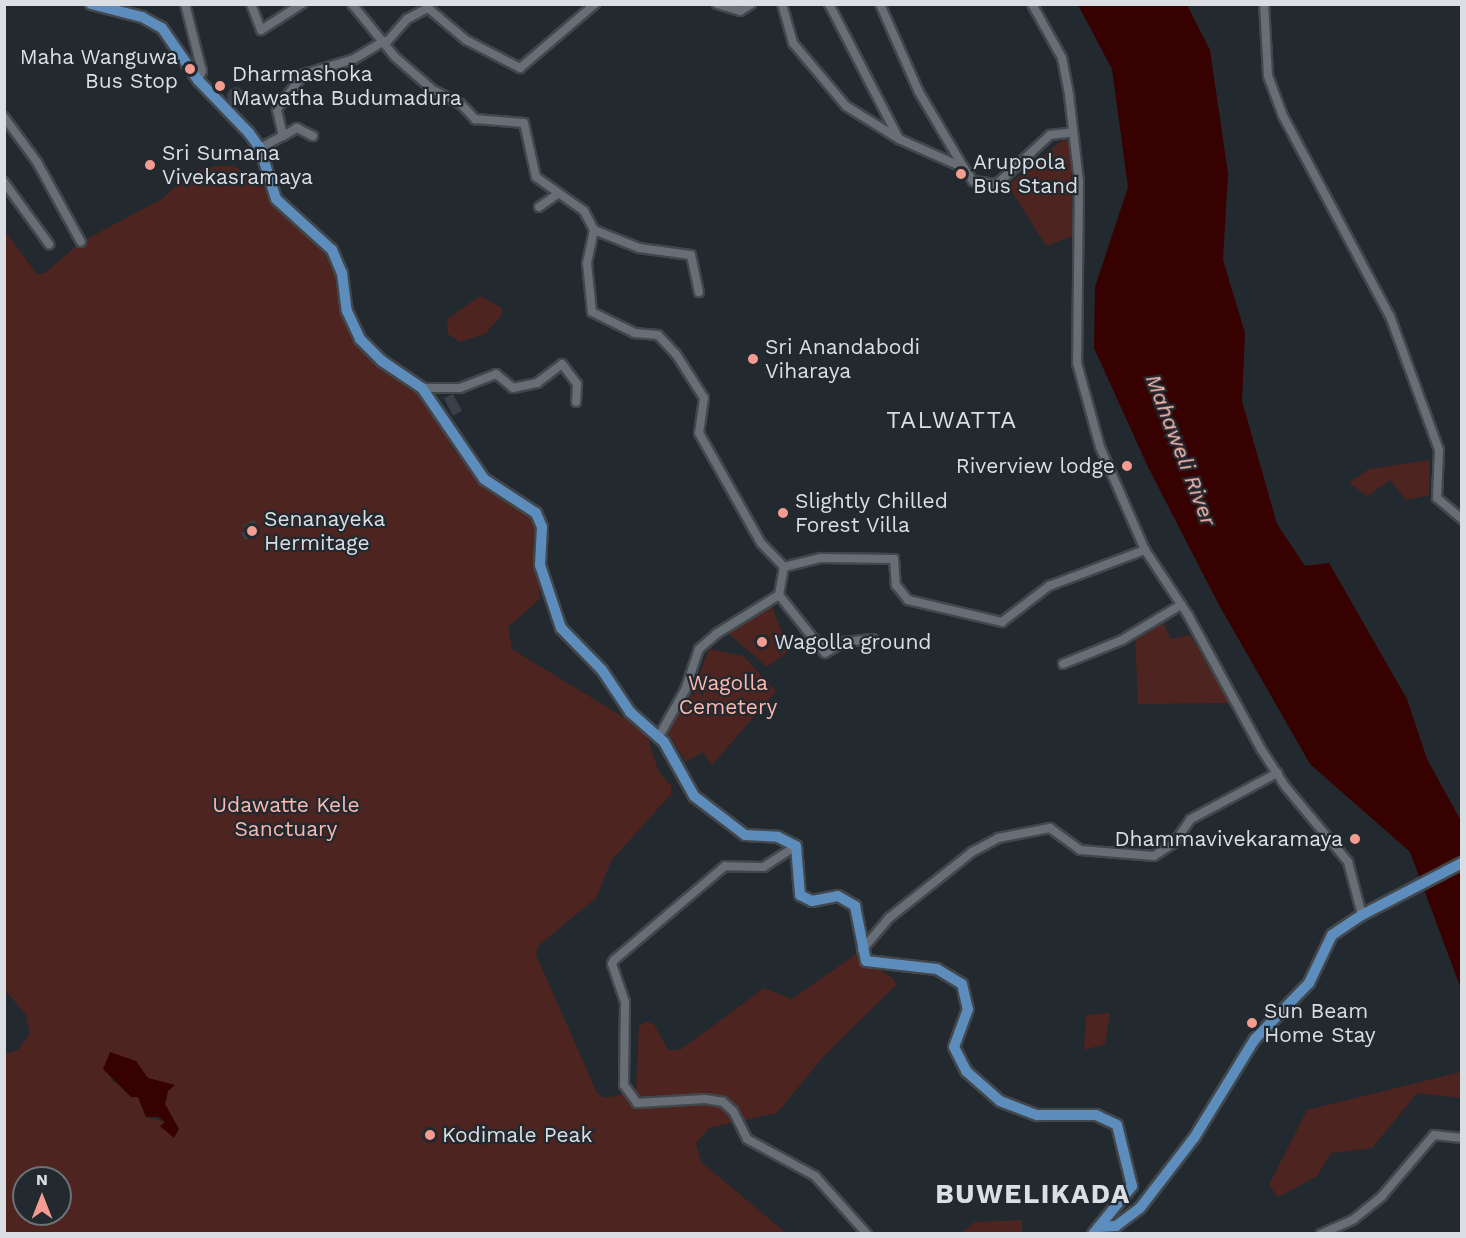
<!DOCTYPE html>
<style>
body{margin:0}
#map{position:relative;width:1466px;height:1238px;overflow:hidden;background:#22292f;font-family:"Work Sans",sans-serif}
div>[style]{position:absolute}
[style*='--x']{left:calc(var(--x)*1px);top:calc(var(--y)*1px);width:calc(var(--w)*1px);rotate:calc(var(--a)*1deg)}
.green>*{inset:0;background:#4e2420}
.water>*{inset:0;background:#370102}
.building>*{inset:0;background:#394048}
.round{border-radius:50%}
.roads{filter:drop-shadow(2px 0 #42474c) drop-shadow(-2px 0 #42474c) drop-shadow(0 2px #42474c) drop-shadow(0 -2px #42474c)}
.minor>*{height:8px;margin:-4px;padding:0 4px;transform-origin:4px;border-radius:4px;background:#676e76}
.major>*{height:10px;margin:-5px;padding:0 5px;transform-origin:5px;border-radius:5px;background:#5d8dbc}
.dots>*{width:16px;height:16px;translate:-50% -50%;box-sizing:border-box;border:3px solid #22292f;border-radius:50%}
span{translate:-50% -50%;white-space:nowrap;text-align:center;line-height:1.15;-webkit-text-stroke:4.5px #22292f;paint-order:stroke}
.poi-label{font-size:21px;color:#dbdfe4}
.right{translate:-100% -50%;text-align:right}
.left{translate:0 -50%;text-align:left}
.park-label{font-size:21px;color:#fcb8af}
.water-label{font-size:22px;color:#fbb7ae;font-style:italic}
.quarter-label{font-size:24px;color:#dbdfe4;letter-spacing:1.5px}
.district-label{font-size:27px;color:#dbdfe4;font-weight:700;letter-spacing:1.5px}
.frame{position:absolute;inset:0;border:6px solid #dbdfe4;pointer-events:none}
.north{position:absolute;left:12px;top:1166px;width:60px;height:60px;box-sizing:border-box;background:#22292f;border:2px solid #6c7277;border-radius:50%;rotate:0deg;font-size:16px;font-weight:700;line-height:24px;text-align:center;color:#dbdfe4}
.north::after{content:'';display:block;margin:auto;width:21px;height:27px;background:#f59c92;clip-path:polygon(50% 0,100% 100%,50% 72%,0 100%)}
</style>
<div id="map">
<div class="green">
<i style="clip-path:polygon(1064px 139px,1070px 141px,1073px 236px,1046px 246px,1008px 185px)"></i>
<i style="clip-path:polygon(evenodd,217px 166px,232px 166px,259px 178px,293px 222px,328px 253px,342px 273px,353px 325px,427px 400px,453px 449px,483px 485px,535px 522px,540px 599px,508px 627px,512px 649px,636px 725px,647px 735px,658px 770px,671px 786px,671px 794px,611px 861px,596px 898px,538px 946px,536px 955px,597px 1093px,604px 1098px,636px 1092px,639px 1026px,646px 1022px,654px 1024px,668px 1050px,680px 1050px,764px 988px,792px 999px,862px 950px,866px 961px,894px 979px,896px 985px,823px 1057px,777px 1113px,709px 1128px,696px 1143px,701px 1162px,786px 1233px,5px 1233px,5px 1054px,18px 1050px,30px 1033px,26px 1015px,4px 989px,4px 230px,37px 274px,45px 273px,81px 242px,162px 199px,191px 172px,217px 166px,136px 1061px,147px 1078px,175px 1085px,168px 1091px,165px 1104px,174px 1137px,160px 1126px,165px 1122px,146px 1117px,138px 1097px,111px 1080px,110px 1072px,136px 1061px,217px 166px,24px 1178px,60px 1178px,60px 1214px,24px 1214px,24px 1178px)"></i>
<i style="clip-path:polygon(480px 296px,502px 308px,502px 315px,485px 334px,460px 342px,448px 334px,447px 319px)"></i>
<i style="clip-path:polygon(1430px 460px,1429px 495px,1406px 500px,1390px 480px,1367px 496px,1349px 483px,1369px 469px)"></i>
<i style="clip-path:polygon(772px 606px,789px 651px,767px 667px,728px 633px)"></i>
<i style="clip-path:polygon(1162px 620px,1171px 639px,1190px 635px,1230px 703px,1138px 704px,1135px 637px)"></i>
<i style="clip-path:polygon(709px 649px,743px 656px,776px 691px,712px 765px,703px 752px,686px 762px,667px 732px,692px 693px)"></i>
<i style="clip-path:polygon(1110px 1013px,1105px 1044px,1084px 1050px,1086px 1015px)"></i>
<i style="clip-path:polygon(1461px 1072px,1461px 1098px,1417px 1093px,1372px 1148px,1331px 1153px,1317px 1176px,1278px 1197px,1269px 1185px,1307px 1110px)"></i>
<i style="clip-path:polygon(1022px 1220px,1022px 1233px,962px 1233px,975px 1222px)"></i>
</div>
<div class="water">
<i style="clip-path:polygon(1078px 5px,1187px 5px,1210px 50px,1228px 174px,1223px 260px,1245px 333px,1242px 401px,1277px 524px,1305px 566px,1329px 563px,1407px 699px,1427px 759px,1461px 821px,1461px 989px,1410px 852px,1310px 764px,1219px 605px,1148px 467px,1094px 348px,1095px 287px,1128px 187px,1112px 69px)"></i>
<i style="clip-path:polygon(110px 1052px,136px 1061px,148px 1078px,175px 1085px,168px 1091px,165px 1104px,179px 1129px,174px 1138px,160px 1126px,165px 1122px,158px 1117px,146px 1117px,138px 1097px,131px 1097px,103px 1069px)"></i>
</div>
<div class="building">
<i class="round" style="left:227px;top:87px;width:18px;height:18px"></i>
<i style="clip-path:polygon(453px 394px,462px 411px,453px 416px,444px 398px)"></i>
<i style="clip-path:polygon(254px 520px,260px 532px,245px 540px,241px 533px,246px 530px,244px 525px)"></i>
</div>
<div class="roads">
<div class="minor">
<i style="--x:185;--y:4;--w:69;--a:75.8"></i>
<i style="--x:202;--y:71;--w:10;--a:114"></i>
<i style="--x:251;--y:4;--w:28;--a:69"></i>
<i style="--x:261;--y:30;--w:49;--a:-32.4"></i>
<i style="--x:352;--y:4;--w:68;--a:50.9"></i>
<i style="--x:395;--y:57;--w:50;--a:41"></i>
<i style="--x:433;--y:90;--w:31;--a:27"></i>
<i style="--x:461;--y:104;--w:21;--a:47"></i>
<i style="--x:475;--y:119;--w:49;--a:4.7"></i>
<i style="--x:524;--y:123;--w:55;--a:77.5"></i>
<i style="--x:536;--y:177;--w:59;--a:35.3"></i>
<i style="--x:584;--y:211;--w:21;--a:62"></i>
<i style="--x:594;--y:230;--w:48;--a:21.8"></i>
<i style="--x:639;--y:248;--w:52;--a:7.7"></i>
<i style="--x:691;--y:255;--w:38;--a:78"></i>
<i style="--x:717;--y:4;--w:24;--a:17"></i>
<i style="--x:740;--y:11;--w:13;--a:-32"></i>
<i style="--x:782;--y:4;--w:41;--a:74.2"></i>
<i style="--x:793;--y:43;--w:82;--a:49.9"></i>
<i style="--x:846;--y:106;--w:62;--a:31.9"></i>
<i style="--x:899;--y:139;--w:71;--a:24"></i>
<i style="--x:964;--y:168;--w:16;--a:55"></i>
<i style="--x:973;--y:181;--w:24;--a:7"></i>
<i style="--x:997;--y:184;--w:72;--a:-42.8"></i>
<i style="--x:1050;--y:135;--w:23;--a:-7"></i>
<i style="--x:829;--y:4;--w:152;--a:62.6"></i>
<i style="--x:880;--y:4;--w:96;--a:66.1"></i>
<i style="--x:919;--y:92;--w:88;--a:59.4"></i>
<i style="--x:1032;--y:4;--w:62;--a:60.9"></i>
<i style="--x:1062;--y:58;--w:38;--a:79"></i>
<i style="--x:1069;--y:95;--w:87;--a:83.4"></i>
<i style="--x:1079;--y:181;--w:182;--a:90.6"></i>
<i style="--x:1077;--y:363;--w:87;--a:74.7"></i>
<i style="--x:1100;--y:447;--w:112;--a:66.4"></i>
<i style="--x:1145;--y:550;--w:78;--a:56.5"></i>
<i style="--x:1188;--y:615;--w:153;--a:61.4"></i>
<i style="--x:1261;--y:749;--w:44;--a:57"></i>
<i style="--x:1285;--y:786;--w:99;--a:50.3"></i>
<i style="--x:1348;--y:862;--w:55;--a:75.2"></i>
<i style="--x:1264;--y:4;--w:72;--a:86.8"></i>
<i style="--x:1268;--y:76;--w:43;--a:69.4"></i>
<i style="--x:1283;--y:116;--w:227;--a:61.9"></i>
<i style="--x:1390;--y:316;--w:143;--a:69.9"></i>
<i style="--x:1439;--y:450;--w:48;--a:92.4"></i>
<i style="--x:1437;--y:498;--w:33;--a:40"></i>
<i style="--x:386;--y:43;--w:32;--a:-49"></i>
<i style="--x:407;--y:19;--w:24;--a:-28"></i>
<i style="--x:428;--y:8;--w:50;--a:40.1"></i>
<i style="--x:466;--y:40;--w:61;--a:27.4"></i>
<i style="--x:520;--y:68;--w:99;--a:-40.5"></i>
<i style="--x:4;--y:117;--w:56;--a:53.7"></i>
<i style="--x:37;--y:162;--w:91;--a:61.2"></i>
<i style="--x:283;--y:136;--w:16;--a:-30"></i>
<i style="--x:297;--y:128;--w:18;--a:27"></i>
<i style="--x:260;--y:148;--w:26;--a:-28"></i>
<i style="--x:283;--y:136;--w:28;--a:-103"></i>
<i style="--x:277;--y:109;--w:44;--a:-52.4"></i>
<i style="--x:304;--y:74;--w:52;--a:-16.7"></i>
<i style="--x:354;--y:59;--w:35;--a:-31"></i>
<i style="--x:4;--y:182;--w:77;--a:54"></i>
<i style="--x:539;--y:207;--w:21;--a:-35"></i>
<i style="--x:594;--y:230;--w:34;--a:102"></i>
<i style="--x:587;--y:263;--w:49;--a:84.2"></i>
<i style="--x:592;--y:312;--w:48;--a:26"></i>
<i style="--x:635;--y:333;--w:23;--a:5"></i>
<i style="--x:658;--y:335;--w:26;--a:47"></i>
<i style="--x:676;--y:354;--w:52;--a:57.5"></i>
<i style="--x:704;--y:398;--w:35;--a:98"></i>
<i style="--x:699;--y:433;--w:126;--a:60.6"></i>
<i style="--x:761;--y:543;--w:33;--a:46"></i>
<i style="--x:422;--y:388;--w:38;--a:0"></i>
<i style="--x:460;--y:388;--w:39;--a:-21"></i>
<i style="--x:496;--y:374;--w:22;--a:39"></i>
<i style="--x:513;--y:388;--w:25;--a:-12"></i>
<i style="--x:537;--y:383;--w:31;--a:-37"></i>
<i style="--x:562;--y:364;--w:25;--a:53"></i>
<i style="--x:577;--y:384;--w:18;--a:93"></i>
<i style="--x:779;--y:595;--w:74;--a:51.6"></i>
<i style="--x:825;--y:653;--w:22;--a:-30"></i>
<i style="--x:844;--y:642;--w:29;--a:-6"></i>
<i style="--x:1063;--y:664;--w:64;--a:-22.1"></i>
<i style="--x:1122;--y:640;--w:69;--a:-30.7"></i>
<i style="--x:658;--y:738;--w:55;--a:-60.6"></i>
<i style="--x:685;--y:690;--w:43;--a:-71.1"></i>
<i style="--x:699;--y:649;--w:23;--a:-41"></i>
<i style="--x:716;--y:634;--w:74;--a:-31.8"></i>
<i style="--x:779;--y:595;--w:28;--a:-80"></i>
<i style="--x:784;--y:567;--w:38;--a:-14"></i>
<i style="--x:821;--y:558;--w:73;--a:0.8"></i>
<i style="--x:894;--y:559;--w:26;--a:86"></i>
<i style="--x:896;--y:585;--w:19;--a:51"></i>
<i style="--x:908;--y:600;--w:97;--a:13.2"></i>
<i style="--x:1002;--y:622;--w:59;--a:-37.5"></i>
<i style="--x:1049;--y:586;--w:103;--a:-20.6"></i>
<i style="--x:796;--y:846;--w:38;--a:147"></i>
<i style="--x:764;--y:867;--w:39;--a:-179"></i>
<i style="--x:725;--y:866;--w:145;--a:139.7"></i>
<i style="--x:614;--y:960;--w:4;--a:117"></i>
<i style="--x:612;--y:964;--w:40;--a:71.1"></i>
<i style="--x:625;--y:1002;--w:83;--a:90.7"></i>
<i style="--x:624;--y:1085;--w:22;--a:54"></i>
<i style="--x:637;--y:1103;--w:68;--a:-3.4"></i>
<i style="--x:705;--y:1099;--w:18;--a:9"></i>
<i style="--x:723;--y:1102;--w:13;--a:42"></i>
<i style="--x:733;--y:1111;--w:31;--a:63"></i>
<i style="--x:747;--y:1139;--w:77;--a:28.6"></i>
<i style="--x:815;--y:1176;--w:78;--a:48.1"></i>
<i style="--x:862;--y:950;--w:42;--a:-49.8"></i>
<i style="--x:889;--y:918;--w:106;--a:-38.5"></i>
<i style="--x:972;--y:852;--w:30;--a:-28"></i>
<i style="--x:998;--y:838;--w:53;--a:-10.9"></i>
<i style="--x:1050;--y:828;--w:37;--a:36"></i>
<i style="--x:1080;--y:850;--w:74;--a:4.6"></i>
<i style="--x:1154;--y:856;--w:24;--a:-33"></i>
<i style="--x:1174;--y:843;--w:29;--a:-55"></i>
<i style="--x:1191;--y:819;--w:98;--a:-28.1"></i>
<i style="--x:1321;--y:1234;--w:36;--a:-24"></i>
<i style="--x:1354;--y:1219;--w:36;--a:-39"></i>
<i style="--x:1382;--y:1196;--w:80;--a:-49.6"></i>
<i style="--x:1434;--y:1135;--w:28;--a:6"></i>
</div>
<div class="major">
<i style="--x:91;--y:4;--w:53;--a:14.3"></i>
<i style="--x:142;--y:17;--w:23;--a:29"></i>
<i style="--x:162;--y:28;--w:63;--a:55.3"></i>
<i style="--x:198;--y:80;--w:74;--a:46.1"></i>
<i style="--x:249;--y:133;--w:19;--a:54"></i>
<i style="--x:260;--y:148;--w:53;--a:72.6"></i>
<i style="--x:276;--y:199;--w:76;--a:42.3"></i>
<i style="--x:332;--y:250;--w:25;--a:67"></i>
<i style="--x:342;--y:273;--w:38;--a:83"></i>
<i style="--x:347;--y:311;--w:31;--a:65"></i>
<i style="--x:360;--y:339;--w:31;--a:45"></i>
<i style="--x:382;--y:361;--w:48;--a:34"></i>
<i style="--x:422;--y:388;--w:110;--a:55.7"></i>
<i style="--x:484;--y:479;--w:62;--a:33.2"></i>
<i style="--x:536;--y:513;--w:15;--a:67"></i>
<i style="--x:542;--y:527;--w:38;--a:93"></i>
<i style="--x:540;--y:565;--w:66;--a:71.6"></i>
<i style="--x:561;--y:628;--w:59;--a:45.7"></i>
<i style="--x:602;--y:670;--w:50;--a:56.3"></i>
<i style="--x:630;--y:712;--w:45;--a:41.4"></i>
<i style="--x:664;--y:742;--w:62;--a:60.9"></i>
<i style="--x:694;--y:796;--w:64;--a:37.4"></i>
<i style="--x:745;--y:835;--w:33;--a:3"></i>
<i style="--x:778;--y:837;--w:20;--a:27"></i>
<i style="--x:796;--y:846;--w:49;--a:85.3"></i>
<i style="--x:800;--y:895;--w:13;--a:27"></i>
<i style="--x:812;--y:901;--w:26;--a:-11"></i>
<i style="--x:838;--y:896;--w:20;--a:30"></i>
<i style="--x:855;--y:906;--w:56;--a:78.7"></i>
<i style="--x:866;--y:961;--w:71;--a:6.4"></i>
<i style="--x:937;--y:969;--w:29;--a:31"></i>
<i style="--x:962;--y:984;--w:26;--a:77"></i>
<i style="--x:968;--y:1009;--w:40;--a:110.2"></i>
<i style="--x:954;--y:1047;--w:27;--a:63"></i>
<i style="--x:966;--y:1071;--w:45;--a:41.4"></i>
<i style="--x:1000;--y:1101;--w:40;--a:21"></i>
<i style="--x:1037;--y:1115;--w:59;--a:0"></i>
<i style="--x:1096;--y:1115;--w:23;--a:25"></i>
<i style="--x:1117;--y:1125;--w:63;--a:76.2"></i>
<i style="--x:1132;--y:1186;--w:62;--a:129.1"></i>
<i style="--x:1099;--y:1227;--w:17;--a:-3"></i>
<i style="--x:1116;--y:1226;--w:30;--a:-37"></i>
<i style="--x:1140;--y:1208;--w:88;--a:-52.4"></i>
<i style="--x:1194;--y:1138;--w:116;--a:-58.4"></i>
<i style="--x:1255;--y:1039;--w:78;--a:-46"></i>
<i style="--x:1309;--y:983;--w:53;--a:-64.4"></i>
<i style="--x:1332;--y:935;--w:36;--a:-34"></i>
<i style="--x:1362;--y:915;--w:113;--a:-27.5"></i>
</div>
</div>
<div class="dots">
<i style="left:190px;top:69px;background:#f59c92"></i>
<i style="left:220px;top:86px;background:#f59c92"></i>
<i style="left:150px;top:165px;background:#f59c92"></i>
<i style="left:961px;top:174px;background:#f59c92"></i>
<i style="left:753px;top:359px;background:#f59c92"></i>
<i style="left:1127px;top:466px;background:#f59c92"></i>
<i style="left:783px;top:513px;background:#f59c92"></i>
<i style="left:252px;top:531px;background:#f59c92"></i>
<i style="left:762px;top:642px;background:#f59c92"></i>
<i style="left:1355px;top:839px;background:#f59c92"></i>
<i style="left:1252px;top:1023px;background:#f59c92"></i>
<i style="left:430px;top:1135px;background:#f59c92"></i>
</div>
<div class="poi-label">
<span class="right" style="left:178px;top:69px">Maha Wanguwa<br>Bus Stop</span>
<span class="left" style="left:232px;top:86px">Dharmashoka<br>Mawatha Budumadura</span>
<span class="left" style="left:162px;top:165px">Sri Sumana<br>Vivekasramaya</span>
<span class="left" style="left:973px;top:174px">Aruppola<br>Bus Stand</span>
<span class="left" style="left:765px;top:359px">Sri Anandabodi<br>Viharaya</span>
<span class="right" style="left:1115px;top:466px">Riverview lodge</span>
<span class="left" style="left:795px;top:513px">Slightly Chilled<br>Forest Villa</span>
<span class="left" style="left:264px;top:531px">Senanayeka<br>Hermitage</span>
<span class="left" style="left:774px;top:642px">Wagolla ground</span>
<span class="right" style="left:1343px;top:839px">Dhammavivekaramaya</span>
<span class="left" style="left:1264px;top:1023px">Sun Beam<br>Home Stay</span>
<span class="left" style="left:442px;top:1135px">Kodimale Peak</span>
</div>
<div class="park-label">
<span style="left:728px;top:695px">Wagolla<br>Cemetery</span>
<span style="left:286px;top:817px">Udawatte Kele<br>Sanctuary</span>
</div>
<div class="water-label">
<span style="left:1181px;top:450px;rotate:69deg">Mahaweli River</span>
</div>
<div class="quarter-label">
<span style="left:952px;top:421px">TALWATTA</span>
</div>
<div class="district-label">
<span style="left:1033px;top:1195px">BUWELIKADA</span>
</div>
<div class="frame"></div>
<div class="north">N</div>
</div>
